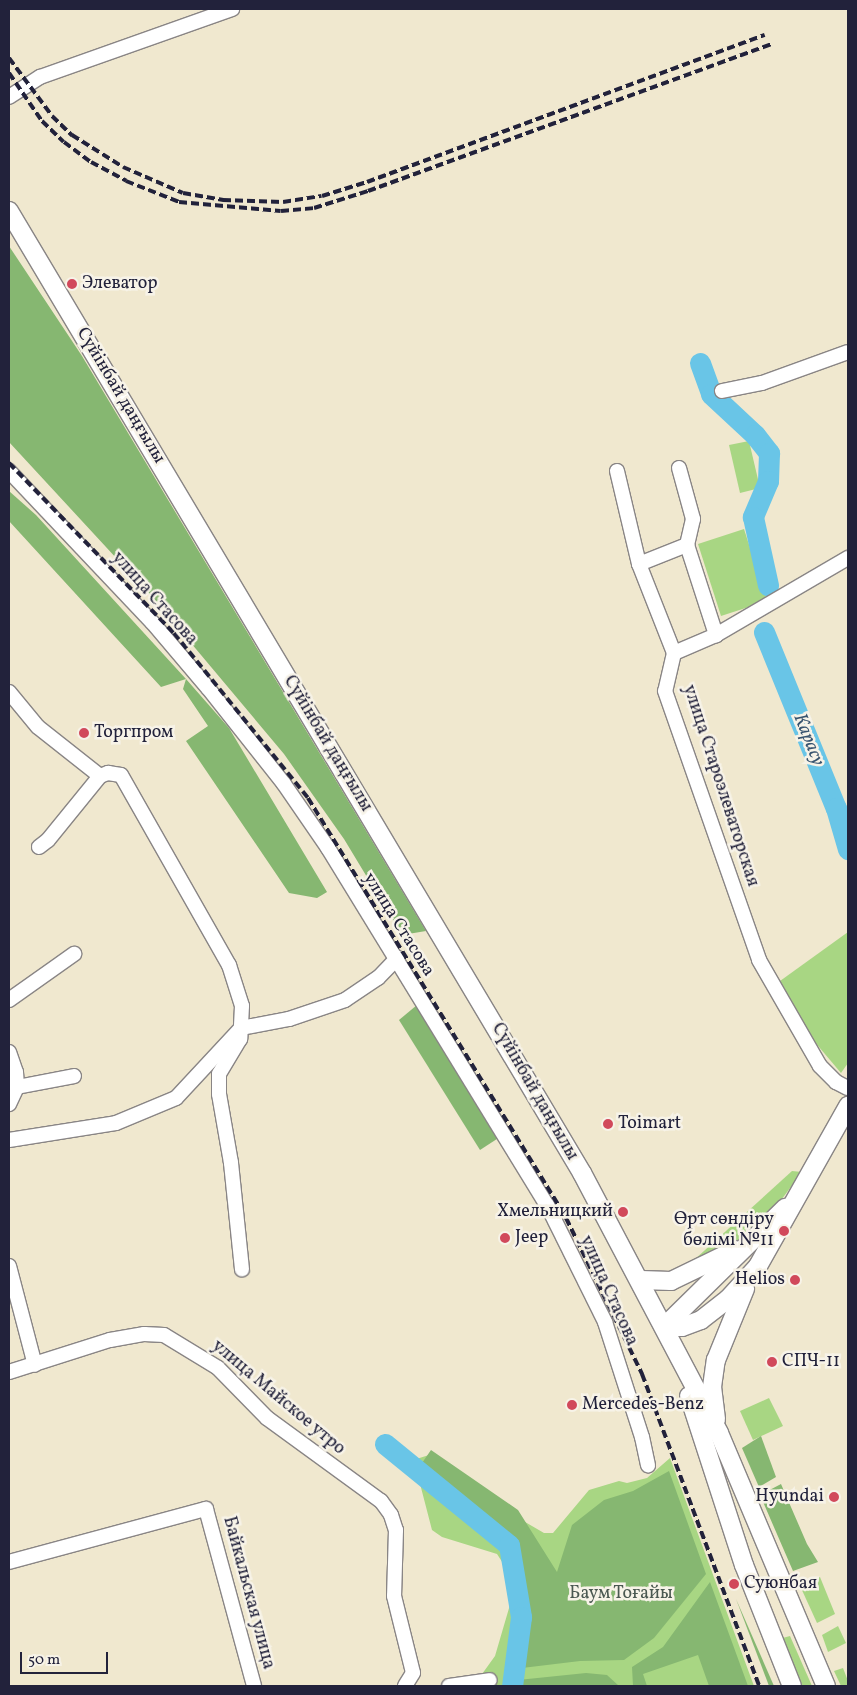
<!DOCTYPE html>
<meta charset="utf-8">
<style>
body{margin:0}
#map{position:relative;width:857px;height:1695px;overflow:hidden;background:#f0e8cf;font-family:Vollkorn,serif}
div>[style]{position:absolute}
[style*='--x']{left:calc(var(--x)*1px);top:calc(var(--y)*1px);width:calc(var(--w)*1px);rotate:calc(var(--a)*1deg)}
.green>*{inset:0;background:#a8d683}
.forest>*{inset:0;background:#86b771}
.river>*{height:21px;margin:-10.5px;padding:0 10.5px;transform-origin:10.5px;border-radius:10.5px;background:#69c5e7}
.roads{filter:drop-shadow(1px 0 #898585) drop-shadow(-1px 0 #898585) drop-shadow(0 1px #898585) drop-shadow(0 -1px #898585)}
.minor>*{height:14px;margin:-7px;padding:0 7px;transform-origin:7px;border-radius:7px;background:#fff}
.major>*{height:18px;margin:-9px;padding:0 9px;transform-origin:9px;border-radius:9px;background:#fff}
.rail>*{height:4px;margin-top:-2px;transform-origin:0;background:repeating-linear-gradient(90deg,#22223b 0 8px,transparent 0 12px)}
.dots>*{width:14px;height:14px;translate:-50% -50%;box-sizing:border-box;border:2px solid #f7f3e8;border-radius:50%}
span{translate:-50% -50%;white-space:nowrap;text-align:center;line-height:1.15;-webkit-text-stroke:5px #f7f3e8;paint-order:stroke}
.poi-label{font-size:18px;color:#22223b}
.left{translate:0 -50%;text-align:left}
.right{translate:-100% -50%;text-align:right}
.street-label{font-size:18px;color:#22223b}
.park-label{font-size:18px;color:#4a5851}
.water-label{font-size:19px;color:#37536f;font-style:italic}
.frame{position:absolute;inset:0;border:10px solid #22223b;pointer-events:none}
.scale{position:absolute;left:20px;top:1652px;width:88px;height:22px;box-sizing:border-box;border:2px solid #22223b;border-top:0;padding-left:6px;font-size:15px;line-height:18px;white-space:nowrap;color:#22223b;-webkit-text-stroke:4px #f7f3e8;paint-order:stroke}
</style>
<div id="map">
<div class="green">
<i style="clip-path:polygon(749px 441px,760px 488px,740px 493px,729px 445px)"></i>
<i style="clip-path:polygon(744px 529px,767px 601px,721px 616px,698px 544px)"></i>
<i style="clip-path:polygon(848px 932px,848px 1063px,841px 1073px,808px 1034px,780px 981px)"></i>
<i style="clip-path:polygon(792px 1171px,802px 1172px,764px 1223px,733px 1247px,683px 1270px)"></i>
<i style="clip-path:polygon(769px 1398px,783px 1426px,753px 1440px,740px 1411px)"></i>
<i style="clip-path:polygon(429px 1455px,489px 1501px,544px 1533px,553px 1533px,589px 1490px,619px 1481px,627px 1483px,647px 1478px,670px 1458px,754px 1686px,477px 1686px,477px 1681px,495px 1656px,514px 1591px,508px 1571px,497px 1554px,442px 1537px,432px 1530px,418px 1476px,410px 1461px)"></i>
<i style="clip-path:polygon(820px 1577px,835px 1614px,817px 1623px,801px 1588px)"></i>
<i style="clip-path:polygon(838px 1626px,846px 1643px,828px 1652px,822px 1635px)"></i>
<i style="clip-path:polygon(790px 1636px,812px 1686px,799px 1686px,779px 1639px)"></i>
<i style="clip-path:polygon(843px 1668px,848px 1681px,848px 1686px,841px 1686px,834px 1671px)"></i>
</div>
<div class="forest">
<i style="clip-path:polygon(9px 246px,82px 356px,426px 931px,402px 935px,344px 839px,284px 754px,154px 599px,9px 442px)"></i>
<i style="clip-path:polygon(9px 491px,36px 515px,186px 679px,229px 728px,327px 892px,317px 898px,289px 893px,186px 741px,208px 726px,183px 689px,186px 679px,161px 687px,9px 521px)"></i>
<i style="clip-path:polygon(417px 1005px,500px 1137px,480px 1150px,399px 1020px)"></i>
<i style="clip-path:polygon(761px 1436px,776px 1477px,759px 1487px,742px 1448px)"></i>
<i style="clip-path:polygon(431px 1450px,518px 1510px,557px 1572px,572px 1525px,604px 1500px,633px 1491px,669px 1471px,706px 1574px,654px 1638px,624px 1660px,580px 1661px,522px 1668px,528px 1618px,516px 1545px,422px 1463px)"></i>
<i style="clip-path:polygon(781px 1484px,807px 1544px,818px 1562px,793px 1571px,760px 1495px)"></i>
<i style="clip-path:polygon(710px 1582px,748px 1686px,709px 1686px,698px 1655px,643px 1674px,647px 1686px,633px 1686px,632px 1667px,663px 1647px)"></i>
<i style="clip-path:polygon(736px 1599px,774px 1686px,769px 1686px)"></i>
<i style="clip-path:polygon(586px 1673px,607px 1675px,619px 1686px,518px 1686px,518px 1680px)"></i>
</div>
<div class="river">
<i style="--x:700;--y:363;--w:33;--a:70"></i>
<i style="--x:711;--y:394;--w:60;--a:43"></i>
<i style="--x:755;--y:435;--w:23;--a:52"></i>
<i style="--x:769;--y:453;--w:28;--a:92"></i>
<i style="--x:768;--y:481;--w:39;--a:113"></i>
<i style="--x:753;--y:517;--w:70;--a:77.6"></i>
<i style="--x:764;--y:632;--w:190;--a:67.8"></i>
<i style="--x:836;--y:808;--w:43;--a:73.7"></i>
<i style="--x:385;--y:1444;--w:160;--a:39.2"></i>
<i style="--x:509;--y:1545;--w:73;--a:80.5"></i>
<i style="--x:521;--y:1617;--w:70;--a:97.4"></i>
</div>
<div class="roads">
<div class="minor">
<i style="--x:9;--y:97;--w:37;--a:-33"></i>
<i style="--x:40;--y:77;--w:204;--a:-19.5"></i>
<i style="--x:722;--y:391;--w:41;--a:-11.3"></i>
<i style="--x:762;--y:383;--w:91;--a:-19.8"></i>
<i style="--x:679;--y:468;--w:53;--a:74.6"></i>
<i style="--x:693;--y:519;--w:27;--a:103"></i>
<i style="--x:9;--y:471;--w:208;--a:46.6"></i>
<i style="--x:152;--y:622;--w:87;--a:49.7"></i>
<i style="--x:208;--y:688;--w:122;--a:51.6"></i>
<i style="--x:284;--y:784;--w:78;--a:55.5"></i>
<i style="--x:328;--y:848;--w:419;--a:58.5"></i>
<i style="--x:547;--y:1205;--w:131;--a:63.6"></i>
<i style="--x:605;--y:1322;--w:121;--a:72.2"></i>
<i style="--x:642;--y:1437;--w:29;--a:78"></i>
<i style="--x:617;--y:471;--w:96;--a:76.7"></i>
<i style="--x:639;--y:564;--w:96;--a:68.5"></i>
<i style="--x:674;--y:653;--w:39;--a:103"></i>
<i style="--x:665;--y:691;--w:285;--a:70.7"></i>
<i style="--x:759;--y:960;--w:122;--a:60.1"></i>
<i style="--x:820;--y:1066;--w:23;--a:45"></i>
<i style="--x:836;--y:1082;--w:13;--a:27"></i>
<i style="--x:639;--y:564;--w:52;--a:-21.6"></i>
<i style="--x:687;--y:545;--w:95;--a:72.1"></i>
<i style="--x:674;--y:653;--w:46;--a:-23.2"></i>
<i style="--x:716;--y:635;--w:153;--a:-30.3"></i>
<i style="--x:9;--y:692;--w:45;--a:50.4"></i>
<i style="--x:38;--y:727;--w:79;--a:38.3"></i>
<i style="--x:39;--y:847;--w:11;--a:-38"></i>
<i style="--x:48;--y:840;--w:82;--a:-50.9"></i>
<i style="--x:100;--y:776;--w:9;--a:-21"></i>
<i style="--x:108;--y:773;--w:13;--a:9"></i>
<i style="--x:121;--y:775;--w:219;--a:60.4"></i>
<i style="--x:229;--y:965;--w:43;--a:72.4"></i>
<i style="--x:242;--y:1006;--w:33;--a:93"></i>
<i style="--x:240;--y:1039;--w:41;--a:121"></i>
<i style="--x:219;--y:1074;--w:20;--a:90"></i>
<i style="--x:219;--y:1094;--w:70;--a:80.1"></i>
<i style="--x:231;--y:1163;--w:107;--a:84.1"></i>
<i style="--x:9;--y:1000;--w:80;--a:-35.3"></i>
<i style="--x:9;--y:1052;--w:21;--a:71"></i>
<i style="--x:16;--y:1072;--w:15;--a:86"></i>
<i style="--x:17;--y:1087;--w:19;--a:115"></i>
<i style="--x:17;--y:1087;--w:58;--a:-10.9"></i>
<i style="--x:9;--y:1140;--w:108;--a:-9"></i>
<i style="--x:116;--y:1123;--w:65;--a:-22.6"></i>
<i style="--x:176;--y:1098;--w:96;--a:-47.1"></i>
<i style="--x:241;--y:1028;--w:49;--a:-10.6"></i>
<i style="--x:289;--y:1019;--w:59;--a:-18.7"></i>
<i style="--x:345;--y:1000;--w:40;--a:-34"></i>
<i style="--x:378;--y:978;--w:28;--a:-46"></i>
<i style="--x:9;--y:1266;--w:102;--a:75.3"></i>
<i style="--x:9;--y:1372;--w:106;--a:-17.6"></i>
<i style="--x:110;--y:1340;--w:35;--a:-10"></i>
<i style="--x:144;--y:1334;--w:20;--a:3"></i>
<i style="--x:164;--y:1335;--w:63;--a:31.4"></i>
<i style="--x:218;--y:1368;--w:70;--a:45.6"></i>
<i style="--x:267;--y:1418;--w:141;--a:36.1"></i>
<i style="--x:381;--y:1501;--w:17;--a:54"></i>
<i style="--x:391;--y:1515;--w:16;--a:72"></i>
<i style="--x:396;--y:1530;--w:66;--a:91.7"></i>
<i style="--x:394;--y:1596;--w:79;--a:76.1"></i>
<i style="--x:413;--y:1673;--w:15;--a:122"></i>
<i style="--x:9;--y:1562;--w:204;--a:-15.1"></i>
<i style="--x:206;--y:1509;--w:183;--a:74.8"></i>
<i style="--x:449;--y:1686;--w:41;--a:-8.3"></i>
</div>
<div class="major">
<i style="--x:9;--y:211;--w:1120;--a:59.22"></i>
<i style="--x:582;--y:1173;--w:294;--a:62.2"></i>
<i style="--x:719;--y:1433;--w:275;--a:67.1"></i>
<i style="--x:641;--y:1280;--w:30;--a:2"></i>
<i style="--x:671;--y:1281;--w:71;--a:-25.8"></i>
<i style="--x:664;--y:1327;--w:18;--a:0"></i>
<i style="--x:682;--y:1327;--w:20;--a:-20"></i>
<i style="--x:701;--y:1320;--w:34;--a:-38"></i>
<i style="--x:728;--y:1299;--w:45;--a:-47.7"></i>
<i style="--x:758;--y:1266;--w:184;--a:-60.6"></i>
<i style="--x:664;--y:1327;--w:170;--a:-44.5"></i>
<i style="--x:689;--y:1396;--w:178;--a:72"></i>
<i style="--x:744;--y:1565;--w:130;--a:68.4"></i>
<i style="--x:716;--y:1419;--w:32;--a:-97"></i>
<i style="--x:712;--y:1387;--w:27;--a:-82"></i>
<i style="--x:716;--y:1360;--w:77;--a:-67.8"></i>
</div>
</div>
<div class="rail">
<i style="--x:9;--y:58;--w:72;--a:53.4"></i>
<i style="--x:52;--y:116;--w:28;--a:44"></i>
<i style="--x:72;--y:135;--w:60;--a:32.1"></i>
<i style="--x:123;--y:167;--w:65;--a:23.4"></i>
<i style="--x:183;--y:193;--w:41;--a:9.9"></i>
<i style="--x:223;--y:200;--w:60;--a:1.9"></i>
<i style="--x:283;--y:202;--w:39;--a:-9"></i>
<i style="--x:322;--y:196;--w:47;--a:-17.3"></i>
<i style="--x:367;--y:182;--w:424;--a:-20.3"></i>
<i style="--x:9;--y:73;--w:58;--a:55.5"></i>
<i style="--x:42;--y:121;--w:30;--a:44"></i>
<i style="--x:64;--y:142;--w:34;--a:37"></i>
<i style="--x:91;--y:162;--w:40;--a:28"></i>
<i style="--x:126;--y:181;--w:57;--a:21.6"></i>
<i style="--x:179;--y:202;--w:102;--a:5"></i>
<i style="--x:281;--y:211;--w:33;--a:-5"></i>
<i style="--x:314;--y:208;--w:57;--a:-17.5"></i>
<i style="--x:368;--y:191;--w:430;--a:-20"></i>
<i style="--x:9;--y:463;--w:237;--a:45.9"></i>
<i style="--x:174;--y:633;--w:213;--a:50.9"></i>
<i style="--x:308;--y:798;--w:493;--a:58.4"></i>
<i style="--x:566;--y:1218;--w:174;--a:64"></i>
<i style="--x:642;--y:1374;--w:333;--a:69.4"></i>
</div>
<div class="dots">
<i style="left:72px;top:284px;background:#d1495b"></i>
<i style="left:84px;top:733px;background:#d1495b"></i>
<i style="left:608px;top:1124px;background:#d1495b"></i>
<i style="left:623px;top:1212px;background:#d1495b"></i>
<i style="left:784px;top:1231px;background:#d1495b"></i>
<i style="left:505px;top:1238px;background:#d1495b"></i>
<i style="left:795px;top:1280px;background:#d1495b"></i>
<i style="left:772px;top:1362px;background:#d1495b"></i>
<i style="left:572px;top:1405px;background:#d1495b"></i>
<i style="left:834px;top:1497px;background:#d1495b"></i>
<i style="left:734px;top:1584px;background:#d1495b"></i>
</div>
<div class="poi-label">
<span class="left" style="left:82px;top:284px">Элеватор</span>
<span class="left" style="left:94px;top:733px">Торгпром</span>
<span class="left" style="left:618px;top:1124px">Toimart</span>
<span class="right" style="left:613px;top:1212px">Хмельницкий</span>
<span class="right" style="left:774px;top:1231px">Өрт сөндіру<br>бөлімі №11</span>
<span class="left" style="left:515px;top:1238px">Jeep</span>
<span class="right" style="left:785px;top:1280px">Helios</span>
<span class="left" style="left:782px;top:1362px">СПЧ-11</span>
<span class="left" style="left:582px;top:1405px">Mercedes-Benz</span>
<span class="right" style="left:824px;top:1497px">Hyundai</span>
<span class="left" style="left:744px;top:1584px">Суюнбая</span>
</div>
<div class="street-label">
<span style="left:120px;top:396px;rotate:59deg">Сүйінбай даңғылы</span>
<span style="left:154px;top:599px;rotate:48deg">улица Стасова</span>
<span style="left:327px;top:744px;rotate:59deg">Сүйінбай даңғылы</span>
<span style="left:720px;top:786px;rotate:72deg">улица Староэлеваторская</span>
<span style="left:398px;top:925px;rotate:58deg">улица Стасова</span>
<span style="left:534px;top:1092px;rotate:60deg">Сүйінбай даңғылы</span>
<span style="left:608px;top:1291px;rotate:66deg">улица Стасова</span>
<span style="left:278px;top:1398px;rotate:40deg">улица Майское утро</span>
<span style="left:248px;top:1593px;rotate:75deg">Байкальская улица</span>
</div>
<div class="park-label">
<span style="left:621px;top:1594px">Баум Тоғайы</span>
</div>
<div class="water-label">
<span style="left:808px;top:740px;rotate:68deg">Карасу</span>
</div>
<div class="frame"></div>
<div class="scale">50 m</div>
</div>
